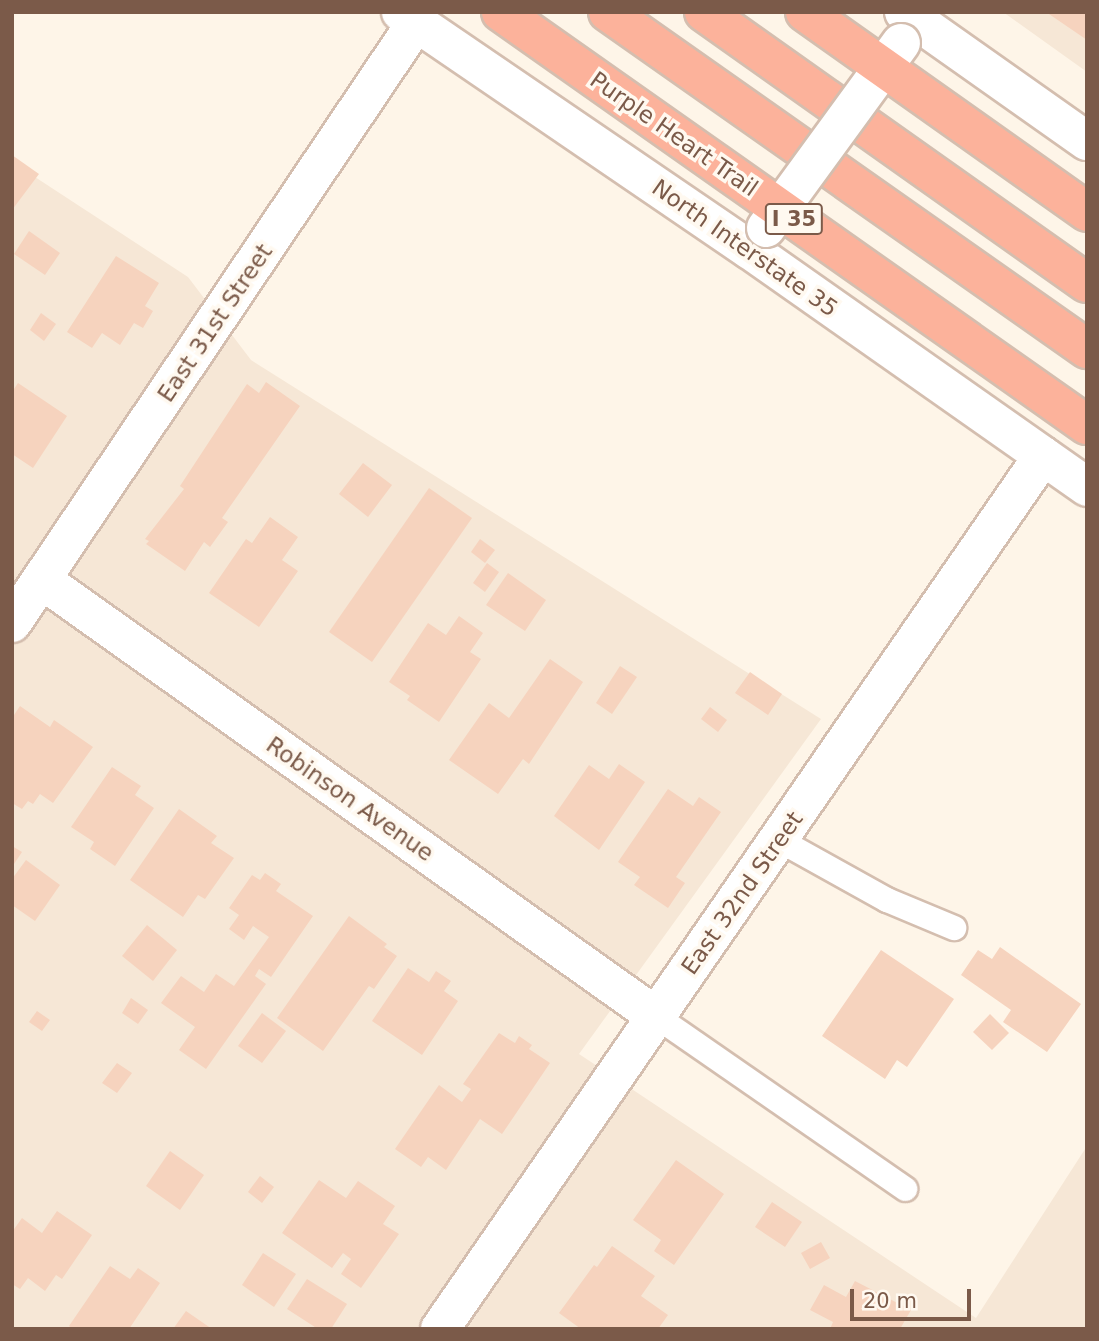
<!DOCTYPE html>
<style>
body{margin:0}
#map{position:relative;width:1099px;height:1341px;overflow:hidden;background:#fef5e8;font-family:"DejaVu Sans",sans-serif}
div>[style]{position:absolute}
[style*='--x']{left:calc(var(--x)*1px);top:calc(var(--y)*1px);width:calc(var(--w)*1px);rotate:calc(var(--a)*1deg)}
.residential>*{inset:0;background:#f6e7d6}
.building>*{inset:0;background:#f6d3be}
.roads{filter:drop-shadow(2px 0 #d4beaf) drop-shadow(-2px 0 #d4beaf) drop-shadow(0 2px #d4beaf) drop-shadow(0 -2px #d4beaf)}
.service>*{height:24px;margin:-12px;padding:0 12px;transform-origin:12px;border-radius:12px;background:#fff}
.minor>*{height:38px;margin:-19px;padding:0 19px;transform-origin:19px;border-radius:19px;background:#fff}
.secondary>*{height:38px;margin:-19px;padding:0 19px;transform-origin:19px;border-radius:19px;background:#fff}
.motorway>*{height:38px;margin:-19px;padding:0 19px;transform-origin:19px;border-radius:19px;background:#fcb29b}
.bridges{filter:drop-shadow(2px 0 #d4beaf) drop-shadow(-2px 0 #d4beaf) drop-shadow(0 2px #d4beaf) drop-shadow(0 -2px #d4beaf)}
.tertiary-bridge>*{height:38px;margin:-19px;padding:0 19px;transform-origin:19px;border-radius:19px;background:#fff}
.motorway-bridge>*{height:38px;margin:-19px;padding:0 19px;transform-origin:19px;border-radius:19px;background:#fcb29b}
span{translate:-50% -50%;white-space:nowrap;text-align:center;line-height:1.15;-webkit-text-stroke:7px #fff9f0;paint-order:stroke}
.shield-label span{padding:2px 5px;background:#fff9f0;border:2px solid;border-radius:5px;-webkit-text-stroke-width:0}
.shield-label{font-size:21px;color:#7b5a49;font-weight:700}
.street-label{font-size:23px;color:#7b5a49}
.frame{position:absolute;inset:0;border:14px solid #7b5a49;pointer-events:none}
.scale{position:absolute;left:850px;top:1289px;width:121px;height:32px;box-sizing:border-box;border:4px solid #7b5a49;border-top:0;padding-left:9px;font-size:21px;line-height:24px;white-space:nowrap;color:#7b5a49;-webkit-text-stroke:5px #fff9f0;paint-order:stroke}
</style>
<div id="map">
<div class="residential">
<i style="clip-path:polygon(1003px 12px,1087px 12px,1087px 72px)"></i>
<i style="clip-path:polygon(12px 162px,188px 277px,251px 360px,821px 719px,579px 1054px,976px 1318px,1087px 1146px,1087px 1329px,12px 1329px)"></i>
</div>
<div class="building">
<i style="clip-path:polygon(1046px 12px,1087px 12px,1087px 40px)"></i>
<i style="clip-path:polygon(12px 155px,39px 174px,12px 210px)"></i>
<i style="clip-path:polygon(29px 231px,60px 253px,45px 275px,14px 254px)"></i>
<i style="clip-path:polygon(116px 256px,159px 283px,145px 306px,153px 311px,143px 328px,134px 323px,120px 345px,102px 333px,92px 348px,67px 332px)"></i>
<i style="clip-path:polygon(41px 313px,56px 324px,44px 341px,30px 330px)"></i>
<i style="clip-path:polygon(266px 382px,300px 406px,222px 518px,228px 522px,210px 547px,204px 542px,185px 571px,146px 544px,149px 541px,145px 539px,184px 489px,180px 486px,247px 384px,259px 393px)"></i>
<i style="clip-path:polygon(18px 383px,67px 416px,33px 468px,12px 454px,12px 392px)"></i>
<i style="clip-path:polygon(363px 463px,392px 485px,368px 517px,339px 494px)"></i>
<i style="clip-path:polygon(429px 488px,472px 518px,372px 662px,329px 632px)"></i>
<i style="clip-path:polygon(270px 517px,298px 537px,282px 560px,298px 571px,259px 627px,209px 593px,246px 539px,252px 543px)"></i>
<i style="clip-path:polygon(480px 539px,495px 550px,485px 563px,471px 552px)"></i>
<i style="clip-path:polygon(487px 563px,499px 572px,485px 592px,473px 583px)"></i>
<i style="clip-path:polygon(508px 573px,546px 600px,525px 631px,486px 605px)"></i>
<i style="clip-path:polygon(459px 616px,483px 633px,470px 652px,481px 659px,439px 722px,407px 700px,410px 696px,389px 682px,428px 623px,446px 635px)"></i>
<i style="clip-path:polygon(550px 659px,583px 682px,529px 764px,523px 759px,498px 794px,449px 760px,489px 703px,509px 718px)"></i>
<i style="clip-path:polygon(620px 666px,637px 677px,612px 714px,596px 703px)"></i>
<i style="clip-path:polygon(750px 672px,782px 694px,768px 715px,735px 693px)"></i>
<i style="clip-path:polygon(20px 706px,50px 727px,54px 720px,93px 747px,53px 803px,40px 794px,33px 804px,28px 801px,22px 809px,12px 803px,12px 718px)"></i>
<i style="clip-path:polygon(710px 707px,727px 720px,718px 732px,701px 719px)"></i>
<i style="clip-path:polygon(619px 764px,645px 782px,599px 850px,554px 816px,589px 765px,609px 779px)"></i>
<i style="clip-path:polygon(112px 767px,141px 786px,135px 795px,154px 808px,115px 866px,90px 849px,94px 842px,71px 827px)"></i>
<i style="clip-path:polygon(668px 789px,693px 806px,699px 797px,721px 812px,676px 877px,685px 883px,668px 908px,634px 885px,640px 877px,618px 862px)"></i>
<i style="clip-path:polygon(179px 809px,217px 836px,211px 843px,234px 858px,205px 899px,198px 895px,183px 917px,130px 880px)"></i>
<i style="clip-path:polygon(12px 846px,22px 852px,12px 867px)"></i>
<i style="clip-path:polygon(26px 860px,60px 885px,35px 921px,12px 905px,12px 879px)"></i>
<i style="clip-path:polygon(265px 873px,281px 884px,276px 891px,313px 916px,271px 977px,259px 969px,255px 976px,266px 984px,206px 1069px,179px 1050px,195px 1027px,161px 1003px,181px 976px,204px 992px,216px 974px,234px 986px,269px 937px,253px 926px,244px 940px,229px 929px,239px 915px,229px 908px,252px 875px,260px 880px)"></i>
<i style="clip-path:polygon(349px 916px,387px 944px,384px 947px,397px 956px,374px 989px,369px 986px,323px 1051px,277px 1018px)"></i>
<i style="clip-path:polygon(147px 925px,177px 950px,153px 981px,122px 956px)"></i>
<i style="clip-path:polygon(1000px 947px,1081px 1004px,1047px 1052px,1003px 1022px,1011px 1010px,961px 975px,978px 950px,992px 959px)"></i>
<i style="clip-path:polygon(881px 950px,954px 999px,907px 1067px,897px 1060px,885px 1079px,822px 1036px)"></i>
<i style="clip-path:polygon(408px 968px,429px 982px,436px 971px,451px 981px,444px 991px,458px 1001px,422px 1055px,372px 1021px)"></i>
<i style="clip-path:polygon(131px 998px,148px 1010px,138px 1024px,122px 1013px)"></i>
<i style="clip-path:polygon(37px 1011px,50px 1020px,42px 1031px,29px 1022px)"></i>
<i style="clip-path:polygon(262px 1013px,286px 1031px,262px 1063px,238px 1046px)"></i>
<i style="clip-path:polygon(990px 1014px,1009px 1033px,992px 1050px,973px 1032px)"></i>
<i style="clip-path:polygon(499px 1033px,515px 1043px,519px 1036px,532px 1045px,529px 1049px,550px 1063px,502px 1134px,480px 1119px,446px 1170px,428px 1157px,421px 1167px,395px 1149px,439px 1085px,462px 1102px,471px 1089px,463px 1084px)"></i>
<i style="clip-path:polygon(117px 1063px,132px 1073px,117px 1093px,102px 1083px)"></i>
<i style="clip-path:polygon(170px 1151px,204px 1175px,180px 1210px,146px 1186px)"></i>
<i style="clip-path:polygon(676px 1160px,724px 1194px,674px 1265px,654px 1251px,661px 1240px,633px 1220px)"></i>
<i style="clip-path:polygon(260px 1176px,274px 1187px,262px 1203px,248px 1192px)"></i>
<i style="clip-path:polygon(319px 1180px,346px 1198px,358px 1181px,395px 1206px,383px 1224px,399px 1234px,361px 1288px,341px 1274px,351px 1259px,343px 1253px,332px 1268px,282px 1233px)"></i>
<i style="clip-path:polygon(772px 1202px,802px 1222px,785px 1247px,755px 1227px)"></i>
<i style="clip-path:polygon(57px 1211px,92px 1235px,62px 1279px,56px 1275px,45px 1291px,28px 1278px,20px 1289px,12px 1284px,12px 1232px,22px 1218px,42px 1233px)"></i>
<i style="clip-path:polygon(821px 1242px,830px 1258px,810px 1269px,801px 1253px)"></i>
<i style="clip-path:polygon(612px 1246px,655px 1276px,641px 1296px,668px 1315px,658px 1329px,581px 1329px,559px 1313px,594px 1265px,597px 1267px)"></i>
<i style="clip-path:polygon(263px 1253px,296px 1274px,274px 1307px,242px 1285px)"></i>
<i style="clip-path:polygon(110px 1266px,130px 1279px,138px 1268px,160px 1283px,129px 1329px,73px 1329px,69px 1326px)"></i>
<i style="clip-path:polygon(307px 1279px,347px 1304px,331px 1329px,318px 1329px,287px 1309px)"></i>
<i style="clip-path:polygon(855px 1281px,911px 1310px,900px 1329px,830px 1329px,833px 1322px,810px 1310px,824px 1285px,846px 1297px)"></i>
<i style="clip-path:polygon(186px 1311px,212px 1329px,173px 1329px)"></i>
</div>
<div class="roads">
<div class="service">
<i style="--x:779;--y:840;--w:124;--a:29.1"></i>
<i style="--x:887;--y:900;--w:73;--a:22.7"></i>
<i style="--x:657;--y:1017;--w:302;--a:34.7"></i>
</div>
<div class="minor">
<i style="--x:42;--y:580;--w:754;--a:35.4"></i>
<i style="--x:12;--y:623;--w:723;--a:-56.05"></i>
<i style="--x:440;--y:1329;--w:1061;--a:-55.37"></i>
</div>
<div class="secondary">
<i style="--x:401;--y:12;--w:422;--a:34.3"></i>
<i style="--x:750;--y:250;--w:412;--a:35.1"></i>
<i style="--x:904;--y:12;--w:224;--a:35.2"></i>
</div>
<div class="motorway">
<i style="--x:608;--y:12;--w:586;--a:35.13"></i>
<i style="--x:704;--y:12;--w:469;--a:35.3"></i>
</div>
</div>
<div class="bridges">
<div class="tertiary-bridge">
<i style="--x:766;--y:228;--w:229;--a:-53.9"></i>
</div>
<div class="motorway-bridge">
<i style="--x:501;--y:12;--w:717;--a:35.18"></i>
<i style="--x:805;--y:12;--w:346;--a:35.3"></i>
</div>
</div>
<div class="shield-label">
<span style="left:794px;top:219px">I 35</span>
</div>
<div class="street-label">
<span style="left:674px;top:134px;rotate:35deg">Purple Heart Trail</span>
<span style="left:745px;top:248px;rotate:35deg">North Interstate 35</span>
<span style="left:215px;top:323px;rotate:-56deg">East 31st Street</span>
<span style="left:350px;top:799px;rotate:35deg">Robinson Avenue</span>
<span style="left:742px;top:893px;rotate:-55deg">East 32nd Street</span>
</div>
<div class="frame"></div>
<div class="scale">20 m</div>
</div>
